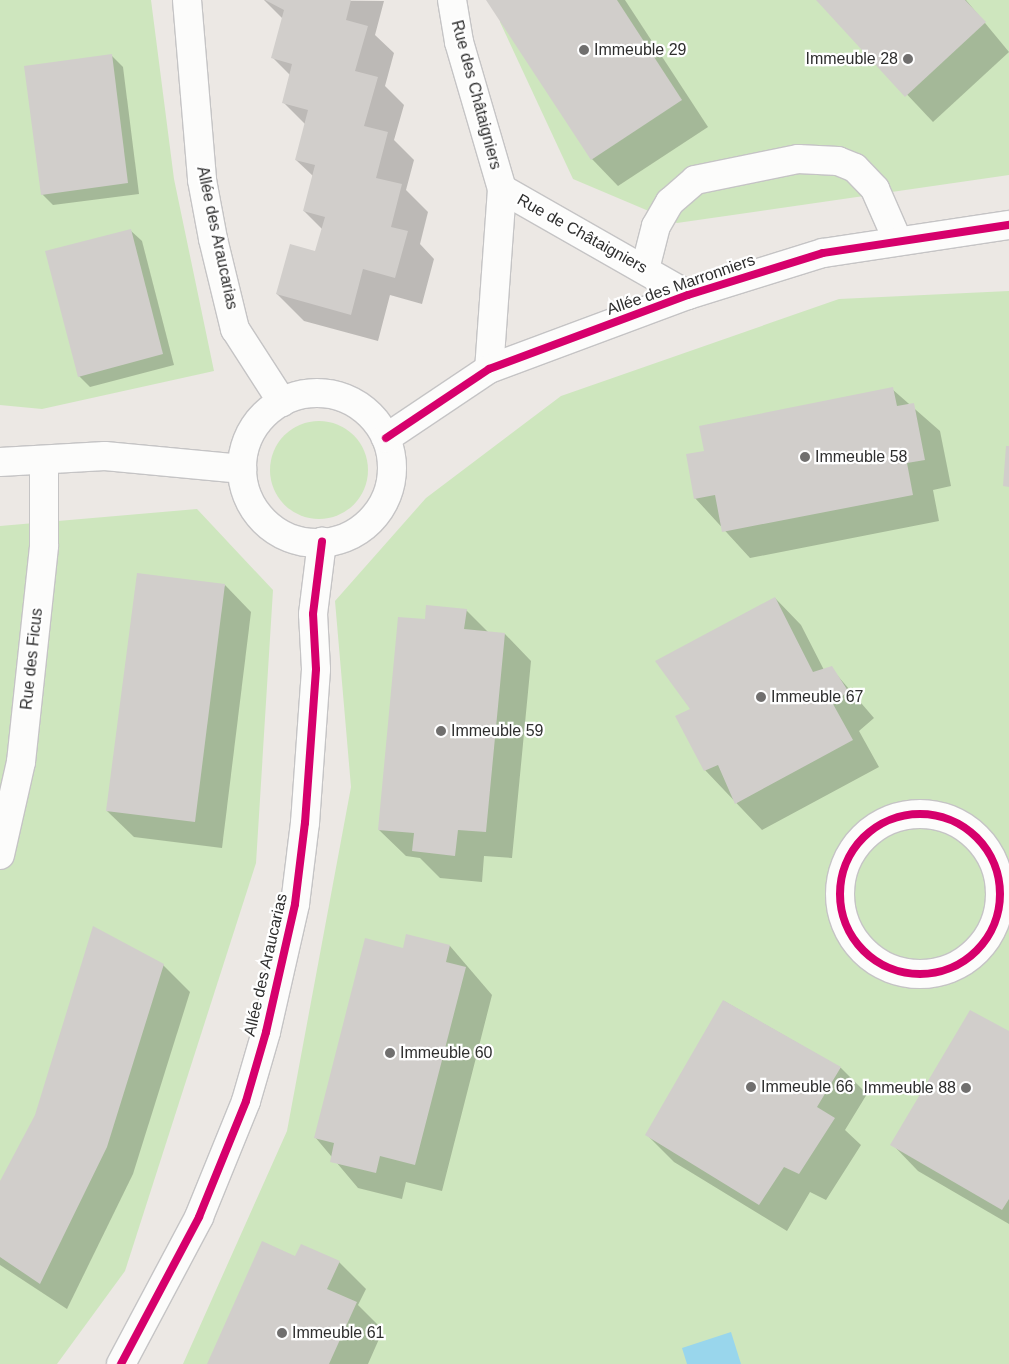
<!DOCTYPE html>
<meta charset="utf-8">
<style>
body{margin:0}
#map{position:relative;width:1009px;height:1364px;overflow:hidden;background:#ece8e4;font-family:Helvetica,sans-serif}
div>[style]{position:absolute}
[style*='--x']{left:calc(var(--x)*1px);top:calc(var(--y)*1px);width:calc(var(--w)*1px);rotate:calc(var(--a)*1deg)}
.green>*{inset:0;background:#cee6be}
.round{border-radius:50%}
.water>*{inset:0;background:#99d6ec}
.shadow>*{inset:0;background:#0003}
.building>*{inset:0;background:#d1cecb}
.roads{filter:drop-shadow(1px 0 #c5c4c5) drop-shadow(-1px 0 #c5c4c5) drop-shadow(0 1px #c5c4c5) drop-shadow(0 -1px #c5c4c5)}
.minor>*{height:28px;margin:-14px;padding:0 14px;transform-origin:14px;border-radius:14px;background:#fcfcfb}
.minor>.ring{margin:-14px;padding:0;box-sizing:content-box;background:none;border:28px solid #fcfcfb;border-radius:50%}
.cycleway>*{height:8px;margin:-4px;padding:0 4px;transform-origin:4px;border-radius:4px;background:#d6006c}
.cycleway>.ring{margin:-4px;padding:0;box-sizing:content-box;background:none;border:8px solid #d6006c;border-radius:50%}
.dots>*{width:14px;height:14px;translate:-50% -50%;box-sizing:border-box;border:2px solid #fff;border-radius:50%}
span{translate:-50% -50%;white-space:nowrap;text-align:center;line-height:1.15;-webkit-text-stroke:4.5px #fff;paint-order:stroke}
.poi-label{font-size:16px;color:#2e2e2e}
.left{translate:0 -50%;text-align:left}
.right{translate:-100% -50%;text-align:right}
.street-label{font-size:16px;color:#2e2e2e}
</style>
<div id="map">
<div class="green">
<i style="clip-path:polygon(0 0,151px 0,174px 179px,214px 371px,42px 409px,0 405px)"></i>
<i style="clip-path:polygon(501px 0,1009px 0,1009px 175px,677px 223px,573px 179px,500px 22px)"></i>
<i style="clip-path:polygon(1009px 291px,1009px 1364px,183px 1364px,287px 1131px,351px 787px,335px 601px,426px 498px,561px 396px,839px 299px)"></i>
<i class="round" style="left:270px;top:421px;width:98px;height:98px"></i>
<i style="clip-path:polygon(197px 509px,273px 590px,256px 863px,125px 1271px,57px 1364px,0 1364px,0 526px)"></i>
</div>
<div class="water">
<i style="clip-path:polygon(731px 1332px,741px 1364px,687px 1364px,682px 1348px)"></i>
</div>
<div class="shadow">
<i style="clip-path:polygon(264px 0,384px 1px,375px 35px,394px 53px,385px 86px,404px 105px,394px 140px,414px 160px,406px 190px,428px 212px,420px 244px,434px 259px,422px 304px,390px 295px,378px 341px,304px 321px,277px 294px,316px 253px,323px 230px,304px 211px,313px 176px,296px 160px,306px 125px,283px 102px,290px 75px,272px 57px,283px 19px)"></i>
<i style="clip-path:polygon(488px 0,625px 0,708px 127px,618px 186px,592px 159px)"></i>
<i style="clip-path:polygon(818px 0,966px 0,1009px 52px,933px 122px)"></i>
<i style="clip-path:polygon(112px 56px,123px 67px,139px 194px,53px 205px,42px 194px)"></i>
<i style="clip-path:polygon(130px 230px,142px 241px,174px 365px,90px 387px,79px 376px)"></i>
<i style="clip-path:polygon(892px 389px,940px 431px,951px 486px,933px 490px,939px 521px,750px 558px,695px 498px,705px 452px)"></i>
<i style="clip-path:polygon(225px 585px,251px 612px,222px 848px,134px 837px,107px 811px)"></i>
<i style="clip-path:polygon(775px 598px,801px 625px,824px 670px,831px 668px,874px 718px,859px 731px,879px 767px,762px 830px,705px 770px,692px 710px)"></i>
<i style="clip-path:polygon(466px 610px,489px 633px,505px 634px,531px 661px,512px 858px,484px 856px,482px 882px,440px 878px,420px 858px,406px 856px,379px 830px,426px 621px)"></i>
<i style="clip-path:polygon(450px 946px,492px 995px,442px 1191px,406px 1182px,402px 1199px,358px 1188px,315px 1137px,404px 949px)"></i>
<i style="clip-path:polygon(163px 965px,190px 992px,133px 1174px,67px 1309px,0 1265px,0 1183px)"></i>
<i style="clip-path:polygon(724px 1001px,841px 1068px,867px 1094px,845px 1130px,861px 1145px,826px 1200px,810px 1192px,787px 1231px,674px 1162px,647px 1135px)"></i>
<i style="clip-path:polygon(1009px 1032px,1009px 1224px,918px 1171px,892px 1144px)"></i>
<i style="clip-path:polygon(295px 1257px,339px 1262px,366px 1289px,358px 1305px,383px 1330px,368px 1364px,208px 1364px)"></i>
</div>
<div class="building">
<i style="clip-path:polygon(265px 0,351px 0,346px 20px,368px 26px,355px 71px,378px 77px,364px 126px,388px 132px,376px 178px,402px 184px,391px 227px,408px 231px,395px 278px,363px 269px,351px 315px,276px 294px,290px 244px,315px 251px,325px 217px,303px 211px,315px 165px,295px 160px,308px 110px,282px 103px,292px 64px,271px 58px,284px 10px)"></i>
<i style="clip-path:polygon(486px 0,617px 0,682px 100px,591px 160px)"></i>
<i style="clip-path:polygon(816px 0,965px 0,986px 22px,905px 97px)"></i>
<i style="clip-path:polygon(112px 54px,128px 183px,41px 195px,24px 66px)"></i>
<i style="clip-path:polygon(131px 229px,163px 354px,78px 377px,45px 251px)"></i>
<i style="clip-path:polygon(893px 387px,897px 406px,914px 403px,925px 460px,907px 463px,913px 495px,722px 532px,715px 495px,694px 499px,686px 454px,704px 451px,699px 426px)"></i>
<i style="clip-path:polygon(1006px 446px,1009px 446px,1009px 487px,1003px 486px)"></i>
<i style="clip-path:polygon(137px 573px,225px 584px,195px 822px,106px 811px)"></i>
<i style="clip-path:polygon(775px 597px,813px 672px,832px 666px,848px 691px,833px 704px,853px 740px,735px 804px,718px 765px,704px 771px,675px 716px,690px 709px,655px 661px)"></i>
<i style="clip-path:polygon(426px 605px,467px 609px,464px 629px,505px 633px,486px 832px,458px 830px,455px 856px,412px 851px,414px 833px,378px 830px,398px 617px,425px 619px)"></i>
<i style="clip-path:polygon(93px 926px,164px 964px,107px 1147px,40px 1284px,0 1257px,0 1181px,35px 1115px)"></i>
<i style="clip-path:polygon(406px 934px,450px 945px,446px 962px,466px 967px,415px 1165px,380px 1156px,376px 1173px,330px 1162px,334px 1143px,314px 1138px,365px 938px,403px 948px)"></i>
<i style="clip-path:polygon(723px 1000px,841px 1067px,817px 1107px,835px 1118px,799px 1174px,784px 1167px,759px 1205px,645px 1135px)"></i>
<i style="clip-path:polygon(970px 1010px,1009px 1031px,1009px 1199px,1002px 1210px,890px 1145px)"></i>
<i style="clip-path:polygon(262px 1241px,295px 1256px,301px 1244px,340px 1261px,327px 1289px,357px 1302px,329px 1364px,207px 1364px)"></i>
</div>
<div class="roads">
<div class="minor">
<i style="--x:187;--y:0;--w:181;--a:85.2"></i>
<i style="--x:202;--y:180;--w:60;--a:79.4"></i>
<i style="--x:213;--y:239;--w:93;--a:76.3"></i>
<i style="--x:235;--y:329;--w:87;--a:57.2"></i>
<i style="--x:452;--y:0;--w:43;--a:80.5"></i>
<i style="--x:459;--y:42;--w:153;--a:73.7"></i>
<i style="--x:502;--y:189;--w:180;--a:94.1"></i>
<i style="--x:502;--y:189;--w:214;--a:29.7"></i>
<i style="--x:645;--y:269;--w:44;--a:-75.7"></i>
<i style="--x:656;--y:226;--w:28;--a:-60"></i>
<i style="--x:670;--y:202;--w:33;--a:-41"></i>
<i style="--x:695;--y:180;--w:105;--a:-11.5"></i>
<i style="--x:798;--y:159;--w:40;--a:2.9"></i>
<i style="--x:838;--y:161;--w:18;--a:22"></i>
<i style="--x:855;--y:168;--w:29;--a:46"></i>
<i style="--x:875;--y:189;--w:55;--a:66.3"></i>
<i class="ring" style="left:242px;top:393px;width:122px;height:122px"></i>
<i style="--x:386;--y:438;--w:124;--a:-33.8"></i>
<i style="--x:489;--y:369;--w:212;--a:-20.4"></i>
<i style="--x:688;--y:295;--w:141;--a:-17.3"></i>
<i style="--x:823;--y:253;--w:188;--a:-8.6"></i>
<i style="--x:0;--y:462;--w:105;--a:-3.3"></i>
<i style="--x:105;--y:456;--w:138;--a:5.4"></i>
<i class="ring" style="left:840px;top:814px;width:132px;height:132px"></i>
<i style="--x:0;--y:855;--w:95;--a:-77.3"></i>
<i style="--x:21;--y:762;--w:218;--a:-83.9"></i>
<i style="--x:44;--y:545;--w:84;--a:-90"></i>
<i style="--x:121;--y:1364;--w:166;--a:-62"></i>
<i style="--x:199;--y:1217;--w:125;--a:-67.9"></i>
<i style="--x:246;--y:1101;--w:72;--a:-73.8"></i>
<i style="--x:266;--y:1032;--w:131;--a:-77.2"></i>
<i style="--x:295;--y:904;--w:82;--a:-83"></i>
<i style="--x:305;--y:823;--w:154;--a:-85.9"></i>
<i style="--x:316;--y:669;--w:55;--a:-93.1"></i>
<i style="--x:313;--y:614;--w:73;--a:-82.9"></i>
</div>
</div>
<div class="cycleway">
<i style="--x:386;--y:438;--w:124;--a:-33.8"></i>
<i style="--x:489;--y:369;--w:212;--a:-20.4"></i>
<i style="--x:688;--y:295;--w:141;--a:-17.3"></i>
<i style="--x:823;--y:253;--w:188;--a:-8.6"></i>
<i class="ring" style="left:840px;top:814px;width:152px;height:152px"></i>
<i style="--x:121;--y:1364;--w:166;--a:-62"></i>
<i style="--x:199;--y:1217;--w:125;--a:-67.9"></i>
<i style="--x:246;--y:1101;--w:72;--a:-73.8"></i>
<i style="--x:266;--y:1032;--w:131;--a:-77.2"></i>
<i style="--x:295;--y:904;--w:82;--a:-83"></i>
<i style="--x:305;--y:823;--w:154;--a:-85.9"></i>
<i style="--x:316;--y:669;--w:55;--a:-93.1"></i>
<i style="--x:313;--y:614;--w:73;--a:-82.9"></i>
</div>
<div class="dots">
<i style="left:584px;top:50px;background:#706f6e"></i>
<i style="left:908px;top:59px;background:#706f6e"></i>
<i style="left:805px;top:457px;background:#706f6e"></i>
<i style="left:761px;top:697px;background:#706f6e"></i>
<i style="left:441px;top:731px;background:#706f6e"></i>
<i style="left:390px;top:1053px;background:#706f6e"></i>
<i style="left:751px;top:1087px;background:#706f6e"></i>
<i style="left:966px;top:1088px;background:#706f6e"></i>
<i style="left:282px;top:1333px;background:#706f6e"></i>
</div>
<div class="poi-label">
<span class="left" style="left:594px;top:50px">Immeuble 29</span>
<span class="right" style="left:898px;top:59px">Immeuble 28</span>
<span class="left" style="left:815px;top:457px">Immeuble 58</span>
<span class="left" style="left:771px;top:697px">Immeuble 67</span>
<span class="left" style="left:451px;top:731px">Immeuble 59</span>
<span class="left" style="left:400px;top:1053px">Immeuble 60</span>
<span class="left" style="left:761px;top:1087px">Immeuble 66</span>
<span class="right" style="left:956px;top:1088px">Immeuble 88</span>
<span class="left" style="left:292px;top:1333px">Immeuble 61</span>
</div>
<div class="street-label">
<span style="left:476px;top:95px;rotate:75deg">Rue des Châtaigniers</span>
<span style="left:582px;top:234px;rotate:29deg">Rue de Châtaigniers</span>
<span style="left:217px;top:238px;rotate:78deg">Allée des Araucarias</span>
<span style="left:681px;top:285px;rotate:-19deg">Allée des Marronniers</span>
<span style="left:32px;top:659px;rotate:-84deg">Rue des Ficus</span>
<span style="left:266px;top:965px;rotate:-77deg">Allée des Araucarias</span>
</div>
</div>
